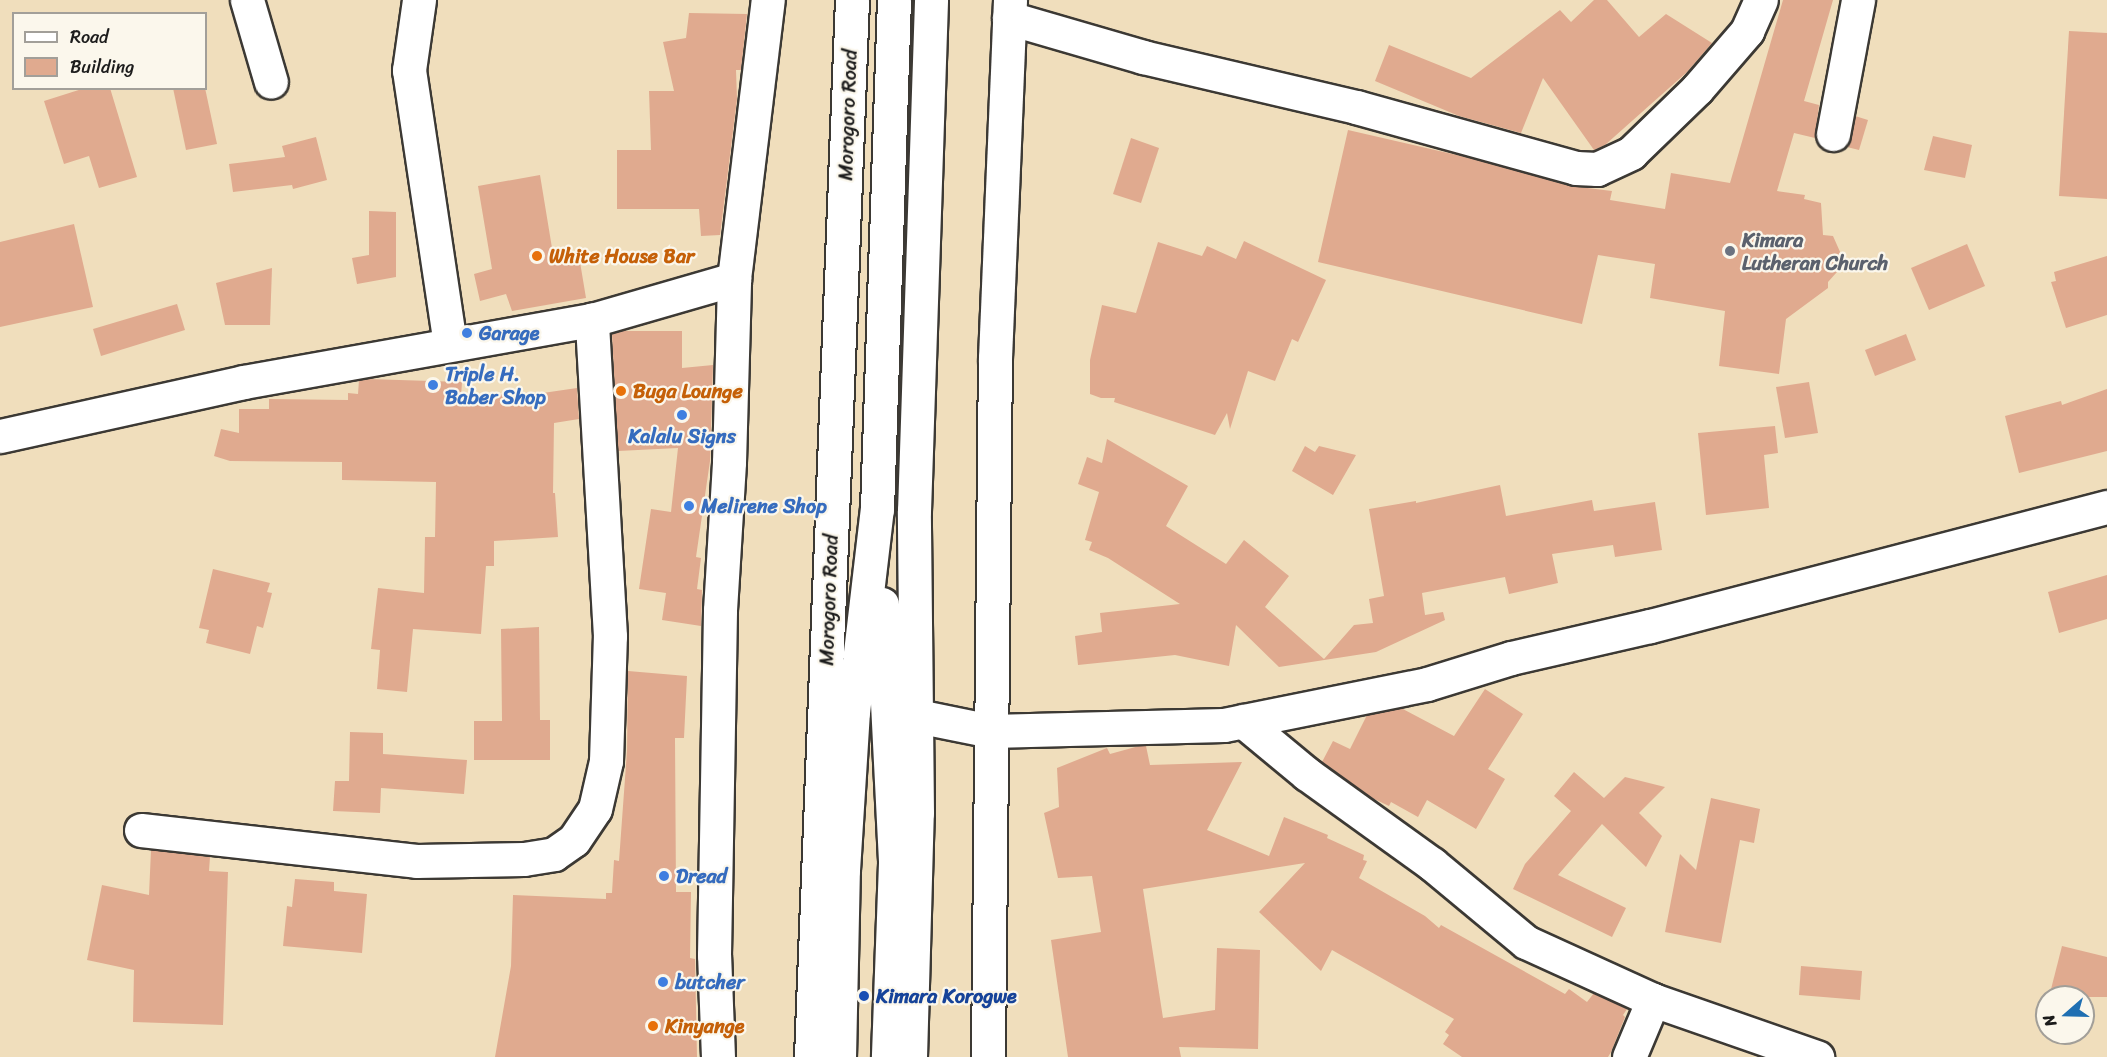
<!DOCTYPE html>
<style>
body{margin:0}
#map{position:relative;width:2107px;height:1057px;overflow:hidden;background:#f0debc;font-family:Sriracha,sans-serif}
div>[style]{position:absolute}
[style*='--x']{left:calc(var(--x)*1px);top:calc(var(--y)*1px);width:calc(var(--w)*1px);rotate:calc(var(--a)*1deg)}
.building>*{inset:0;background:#e0aa8f}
.roads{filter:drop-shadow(2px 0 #3c3934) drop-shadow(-2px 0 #3c3934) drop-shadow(0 2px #3c3934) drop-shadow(0 -2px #3c3934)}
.minor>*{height:33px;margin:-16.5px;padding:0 16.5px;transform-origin:16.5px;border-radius:16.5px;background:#fff}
.highway>*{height:33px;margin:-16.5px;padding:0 16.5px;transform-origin:16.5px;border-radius:16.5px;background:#fff}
.dots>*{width:16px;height:16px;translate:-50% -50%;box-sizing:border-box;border:3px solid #fbf7ec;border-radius:50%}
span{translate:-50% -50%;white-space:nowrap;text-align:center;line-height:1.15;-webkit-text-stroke:4.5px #fbf7ec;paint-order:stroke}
.street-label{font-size:20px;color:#1c1c1c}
.worship-label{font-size:20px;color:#5b616d;font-weight:700}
.left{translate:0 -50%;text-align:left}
.food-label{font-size:20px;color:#c56008;font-weight:700}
.shop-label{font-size:20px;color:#366cbe;font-weight:700}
.transit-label{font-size:20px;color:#164399;font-weight:700}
.legend{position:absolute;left:12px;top:12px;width:195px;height:78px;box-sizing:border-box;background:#fbf7ec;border:2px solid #a29f99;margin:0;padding:8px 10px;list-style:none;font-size:18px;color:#1c1c1c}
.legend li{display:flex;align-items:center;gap:12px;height:30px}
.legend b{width:30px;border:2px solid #a29f99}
.north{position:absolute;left:2035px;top:985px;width:60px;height:60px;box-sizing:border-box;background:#fbf7ec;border:2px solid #a29f99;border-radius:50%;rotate:250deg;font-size:16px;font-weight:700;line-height:24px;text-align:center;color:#1c1c1c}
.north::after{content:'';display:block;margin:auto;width:21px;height:27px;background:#1f6fb2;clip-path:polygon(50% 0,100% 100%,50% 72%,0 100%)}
</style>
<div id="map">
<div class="building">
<i style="clip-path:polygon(1594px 0,1607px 0,1639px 37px,1666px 14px,1712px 43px,1687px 72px,1605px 145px,1594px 150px,1543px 78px,1521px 133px,1459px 116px,1375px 81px,1389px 45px,1471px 78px,1560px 10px,1571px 22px)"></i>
<i style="clip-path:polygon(1783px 0,1833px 0,1804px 101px,1819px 105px,1815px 138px,1794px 133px,1777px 191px,1805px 195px,1804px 199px,1821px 203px,1823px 235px,1833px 236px,1845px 263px,1828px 282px,1828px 288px,1786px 319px,1779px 374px,1719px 366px,1725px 311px,1650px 298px,1655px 264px,1598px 255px,1582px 324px,1318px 262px,1348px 130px,1474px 159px,1571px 186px,1612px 191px,1610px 200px,1665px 209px,1671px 173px,1730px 183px)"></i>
<i style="clip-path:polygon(689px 13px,747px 14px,741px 70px,736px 70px,737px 99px,720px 235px,701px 236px,699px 209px,617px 209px,617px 150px,651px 150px,649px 91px,674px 91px,663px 42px,686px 38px)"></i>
<i style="clip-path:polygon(2069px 31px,2107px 33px,2107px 199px,2059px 196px)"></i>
<i style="clip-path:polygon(85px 88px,110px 88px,137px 177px,99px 188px,89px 156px,64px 164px,44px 101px)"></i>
<i style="clip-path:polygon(173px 88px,205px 88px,217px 144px,186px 150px)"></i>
<i style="clip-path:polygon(1855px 116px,1868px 120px,1859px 150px,1847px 147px)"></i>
<i style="clip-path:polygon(1933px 136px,1972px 145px,1965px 178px,1924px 170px)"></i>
<i style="clip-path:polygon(316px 137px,327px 180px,293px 189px,292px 185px,233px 192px,229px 164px,285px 157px,282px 146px)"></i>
<i style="clip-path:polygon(1131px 138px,1159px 148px,1141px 203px,1113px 194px)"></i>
<i style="clip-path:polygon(540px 175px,554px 260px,579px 256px,586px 298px,512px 311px,506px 294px,480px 301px,474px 274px,492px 269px,478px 186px)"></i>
<i style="clip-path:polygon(369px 211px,396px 212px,396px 277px,357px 284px,352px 258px,369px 255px)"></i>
<i style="clip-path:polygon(74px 224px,93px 307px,0 327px,0 242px)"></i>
<i style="clip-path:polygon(1244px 241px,1326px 280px,1298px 342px,1292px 339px,1275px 381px,1248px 371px,1230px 429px,1227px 413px,1215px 435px,1114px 402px,1115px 398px,1101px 398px,1090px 394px,1090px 360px,1102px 305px,1136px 313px,1158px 242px,1202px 256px,1207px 246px,1236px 259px)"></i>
<i style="clip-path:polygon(1967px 244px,1985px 286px,1929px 310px,1911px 268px)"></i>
<i style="clip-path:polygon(2107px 256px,2107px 315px,2066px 328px,2051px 282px,2056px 281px,2054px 272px)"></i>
<i style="clip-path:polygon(272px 268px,270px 325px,225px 325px,216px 283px)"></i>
<i style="clip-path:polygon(177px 304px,185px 330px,101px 356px,93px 329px)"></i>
<i style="clip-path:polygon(620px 331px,682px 331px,682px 368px,713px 365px,710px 461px,696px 557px,701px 558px,697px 589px,702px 590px,701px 626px,662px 620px,666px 593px,639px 589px,651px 509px,671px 512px,678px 448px,618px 451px,612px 334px)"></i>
<i style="clip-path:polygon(1906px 334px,1916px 360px,1875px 376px,1865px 350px)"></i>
<i style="clip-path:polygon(368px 379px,462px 382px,461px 397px,536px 392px,536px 394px,577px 388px,579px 419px,554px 423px,553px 493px,555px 493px,558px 537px,494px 541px,494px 566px,486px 566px,481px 634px,413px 629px,407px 692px,377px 689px,380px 650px,371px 649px,378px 588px,424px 593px,425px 537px,435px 537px,436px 482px,342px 480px,342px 462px,230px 461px,214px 456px,221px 429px,239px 433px,239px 409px,269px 409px,269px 399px,348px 400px,348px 393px,358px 394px,359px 380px)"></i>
<i style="clip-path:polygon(1809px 382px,1818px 433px,1785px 438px,1776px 387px)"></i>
<i style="clip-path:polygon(2107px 389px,2107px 451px,2019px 473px,2005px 416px,2061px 401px,2062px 405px)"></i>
<i style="clip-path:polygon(1775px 426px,1778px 453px,1764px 455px,1769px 508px,1706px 515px,1698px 433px)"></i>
<i style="clip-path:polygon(1107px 439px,1188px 486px,1166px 526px,1226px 564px,1244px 540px,1289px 576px,1265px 607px,1324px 659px,1354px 625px,1373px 623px,1369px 599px,1384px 596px,1369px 509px,1416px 501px,1416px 503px,1500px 485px,1506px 516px,1592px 500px,1594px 511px,1655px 502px,1662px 550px,1615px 557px,1613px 545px,1552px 554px,1558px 583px,1509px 594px,1505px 577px,1422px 593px,1425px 615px,1443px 612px,1445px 620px,1376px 652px,1279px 667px,1236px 625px,1229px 666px,1175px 655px,1078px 665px,1075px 636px,1102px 632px,1100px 613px,1180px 604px,1108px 558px,1089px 550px,1092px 542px,1085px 540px,1099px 492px,1078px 484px,1087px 457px,1102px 463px)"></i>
<i style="clip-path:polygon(1305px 446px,1315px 452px,1319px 446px,1356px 455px,1333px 495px,1292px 471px)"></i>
<i style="clip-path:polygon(213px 569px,270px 583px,267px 592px,272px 593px,263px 628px,257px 626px,250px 654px,206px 643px,209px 630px,199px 628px)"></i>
<i style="clip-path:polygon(2107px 575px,2107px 619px,2059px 633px,2048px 592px)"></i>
<i style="clip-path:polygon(539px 627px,540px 720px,550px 720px,550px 760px,474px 760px,474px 721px,502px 721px,501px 629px)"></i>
<i style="clip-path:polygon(628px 671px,687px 676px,684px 738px,675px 738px,676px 892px,691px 892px,690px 958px,695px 959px,697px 1057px,495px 1057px,511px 966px,513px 895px,606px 899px,606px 893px,612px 893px,614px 860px,619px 861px,627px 751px)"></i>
<i style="clip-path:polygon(1485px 689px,1523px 714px,1488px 769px,1505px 779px,1476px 829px,1427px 800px,1418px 817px,1391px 802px,1389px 806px,1370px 797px,1322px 762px,1333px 741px,1350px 749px,1367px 715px,1401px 708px,1454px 736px)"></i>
<i style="clip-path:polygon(350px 732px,383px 733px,383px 754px,467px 760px,464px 794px,381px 788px,380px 813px,333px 811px,335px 781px,349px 781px)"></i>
<i style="clip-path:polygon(1139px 746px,1146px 746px,1150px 765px,1242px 762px,1207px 830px,1269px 856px,1284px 817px,1328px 835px,1327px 838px,1364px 855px,1363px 860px,1367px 861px,1359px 878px,1425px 916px,1439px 928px,1441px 925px,1565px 994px,1569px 989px,1587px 1002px,1594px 993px,1627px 1009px,1623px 1015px,1625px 1017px,1611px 1052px,1608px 1057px,1462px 1057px,1443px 1044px,1449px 1035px,1445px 1032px,1454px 1019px,1332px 950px,1321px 971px,1259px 912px,1305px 863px,1143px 889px,1163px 1018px,1215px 1010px,1217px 948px,1260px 950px,1258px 1049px,1179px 1047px,1181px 1057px,1068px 1057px,1051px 940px,1101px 932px,1092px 876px,1058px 878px,1044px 813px,1059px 807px,1057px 768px,1107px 748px,1110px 754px)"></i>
<i style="clip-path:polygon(1574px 772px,1604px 798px,1625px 777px,1665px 787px,1639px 813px,1662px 836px,1646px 867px,1602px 824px,1558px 875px,1626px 908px,1612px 937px,1513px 889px,1525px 864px,1571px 811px,1554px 796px)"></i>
<i style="clip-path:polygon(1711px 798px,1760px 809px,1754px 843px,1740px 840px,1721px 943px,1665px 932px,1680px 854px,1696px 870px)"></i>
<i style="clip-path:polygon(151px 850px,210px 857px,209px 871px,228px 872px,223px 1025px,133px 1022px,134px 970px,87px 960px,102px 885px,149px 895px)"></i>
<i style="clip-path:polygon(295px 879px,334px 882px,334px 891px,367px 894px,362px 953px,283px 946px,287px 906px,292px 907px)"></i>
<i style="clip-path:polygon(2062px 946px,2107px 957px,2107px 997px,2049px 997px)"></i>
<i style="clip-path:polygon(1801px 966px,1862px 971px,1860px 1000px,1799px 995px)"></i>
</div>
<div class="roads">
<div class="minor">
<i style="--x:247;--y:0;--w:85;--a:73.7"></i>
<i style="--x:419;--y:0;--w:71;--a:98.1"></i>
<i style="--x:409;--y:70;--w:277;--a:81.5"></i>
<i style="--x:1009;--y:18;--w:140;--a:16.2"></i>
<i style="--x:1143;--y:57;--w:219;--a:13.2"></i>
<i style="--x:1356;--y:107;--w:228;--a:15.5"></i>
<i style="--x:1576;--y:168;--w:21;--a:3"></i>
<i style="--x:1597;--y:169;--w:38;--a:-25"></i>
<i style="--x:1631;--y:153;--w:92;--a:-44.1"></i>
<i style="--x:1697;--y:89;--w:77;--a:-49.2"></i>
<i style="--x:1747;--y:31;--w:34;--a:-66"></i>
<i style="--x:1833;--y:134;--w:136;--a:-79.4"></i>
<i style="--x:0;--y:436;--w:249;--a:-12.5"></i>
<i style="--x:243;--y:382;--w:354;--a:-10.1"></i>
<i style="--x:592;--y:320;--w:148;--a:-16.1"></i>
<i style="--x:882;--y:604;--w:259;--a:87.1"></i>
<i style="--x:895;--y:863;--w:194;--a:92.1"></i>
<i style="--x:917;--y:716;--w:76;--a:11.5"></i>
<i style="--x:991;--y:731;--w:233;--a:-1.5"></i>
<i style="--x:1224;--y:725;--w:207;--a:-11.4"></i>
<i style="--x:1427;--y:684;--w:88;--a:-17.2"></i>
<i style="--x:1511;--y:658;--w:143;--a:-13"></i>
<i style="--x:1650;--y:626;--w:472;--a:-14.6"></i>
<i style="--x:1243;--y:721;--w:83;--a:39.6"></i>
<i style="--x:1307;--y:774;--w:154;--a:35.8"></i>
<i style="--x:1432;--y:864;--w:122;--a:39.7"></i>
<i style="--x:1526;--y:942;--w:140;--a:24.5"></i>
<i style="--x:1653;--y:1000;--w:174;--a:19.2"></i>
<i style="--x:141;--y:830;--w:277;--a:6.4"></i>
<i style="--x:416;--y:861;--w:108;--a:-1.1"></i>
<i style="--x:524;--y:859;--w:30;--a:-9"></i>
<i style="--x:554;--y:854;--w:24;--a:-35"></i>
<i style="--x:574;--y:840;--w:37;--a:-56"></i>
<i style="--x:595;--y:809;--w:49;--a:-77.1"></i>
<i style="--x:606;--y:761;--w:125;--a:-88.2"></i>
<i style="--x:610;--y:636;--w:317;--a:-93.3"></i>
<i style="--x:718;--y:1057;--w:102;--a:-92.2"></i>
<i style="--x:714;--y:955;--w:345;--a:-89"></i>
<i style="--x:720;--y:610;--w:148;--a:-86.5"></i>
<i style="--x:729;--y:462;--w:183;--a:-88.4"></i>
<i style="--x:734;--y:279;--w:281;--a:-83.1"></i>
<i style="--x:839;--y:1057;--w:187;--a:-88.8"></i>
<i style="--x:843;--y:870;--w:158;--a:-86.4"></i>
<i style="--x:853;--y:712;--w:204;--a:-83.3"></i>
<i style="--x:877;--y:509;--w:509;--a:-88.09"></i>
<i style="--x:988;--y:1057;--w:699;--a:-89.43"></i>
<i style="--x:995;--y:358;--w:358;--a:-87.6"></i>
<i style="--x:1629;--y:1057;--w:62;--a:-67.2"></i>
</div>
<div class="highway">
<i style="--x:811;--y:1057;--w:1058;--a:-87.78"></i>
<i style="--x:910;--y:1057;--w:244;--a:-88.4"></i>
<i style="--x:917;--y:813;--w:302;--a:-90.6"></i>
<i style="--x:914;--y:511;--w:511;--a:-88.09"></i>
</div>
</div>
<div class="dots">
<i style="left:1730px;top:251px;background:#6b7280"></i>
<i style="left:537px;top:256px;background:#e8710a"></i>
<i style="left:467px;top:333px;background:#3f7fe0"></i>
<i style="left:433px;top:385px;background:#3f7fe0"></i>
<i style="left:621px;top:391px;background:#e8710a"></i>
<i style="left:682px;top:415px;background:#3f7fe0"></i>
<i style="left:689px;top:506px;background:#3f7fe0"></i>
<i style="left:664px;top:876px;background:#3f7fe0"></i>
<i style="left:663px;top:982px;background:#3f7fe0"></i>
<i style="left:864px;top:996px;background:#1a4fb4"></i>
<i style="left:653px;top:1026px;background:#e8710a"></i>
</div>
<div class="street-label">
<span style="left:848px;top:115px;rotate:-88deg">Morogoro Road</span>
<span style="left:829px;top:600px;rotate:-88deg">Morogoro Road</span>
</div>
<div class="worship-label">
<span class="left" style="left:1742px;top:252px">Kimara<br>Lutheran Church</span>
</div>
<div class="food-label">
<span class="left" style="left:549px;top:256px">White House Bar</span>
<span class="left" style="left:633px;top:391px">Buga Lounge</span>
<span class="left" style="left:665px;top:1026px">Kinyange</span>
</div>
<div class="shop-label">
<span class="left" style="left:479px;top:333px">Garage</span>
<span class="left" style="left:445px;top:386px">Triple H.<br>Baber Shop</span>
<span style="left:682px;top:436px">Kalalu Signs</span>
<span class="left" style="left:701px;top:506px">Melirene Shop</span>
<span class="left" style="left:676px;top:876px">Dread</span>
<span class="left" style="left:675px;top:982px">butcher</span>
</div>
<div class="transit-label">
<span class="left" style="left:876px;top:996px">Kimara Korogwe</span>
</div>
<ul class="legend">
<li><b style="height:8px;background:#fff"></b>Road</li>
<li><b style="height:16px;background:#e0aa8f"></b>Building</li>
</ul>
<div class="north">N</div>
</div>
